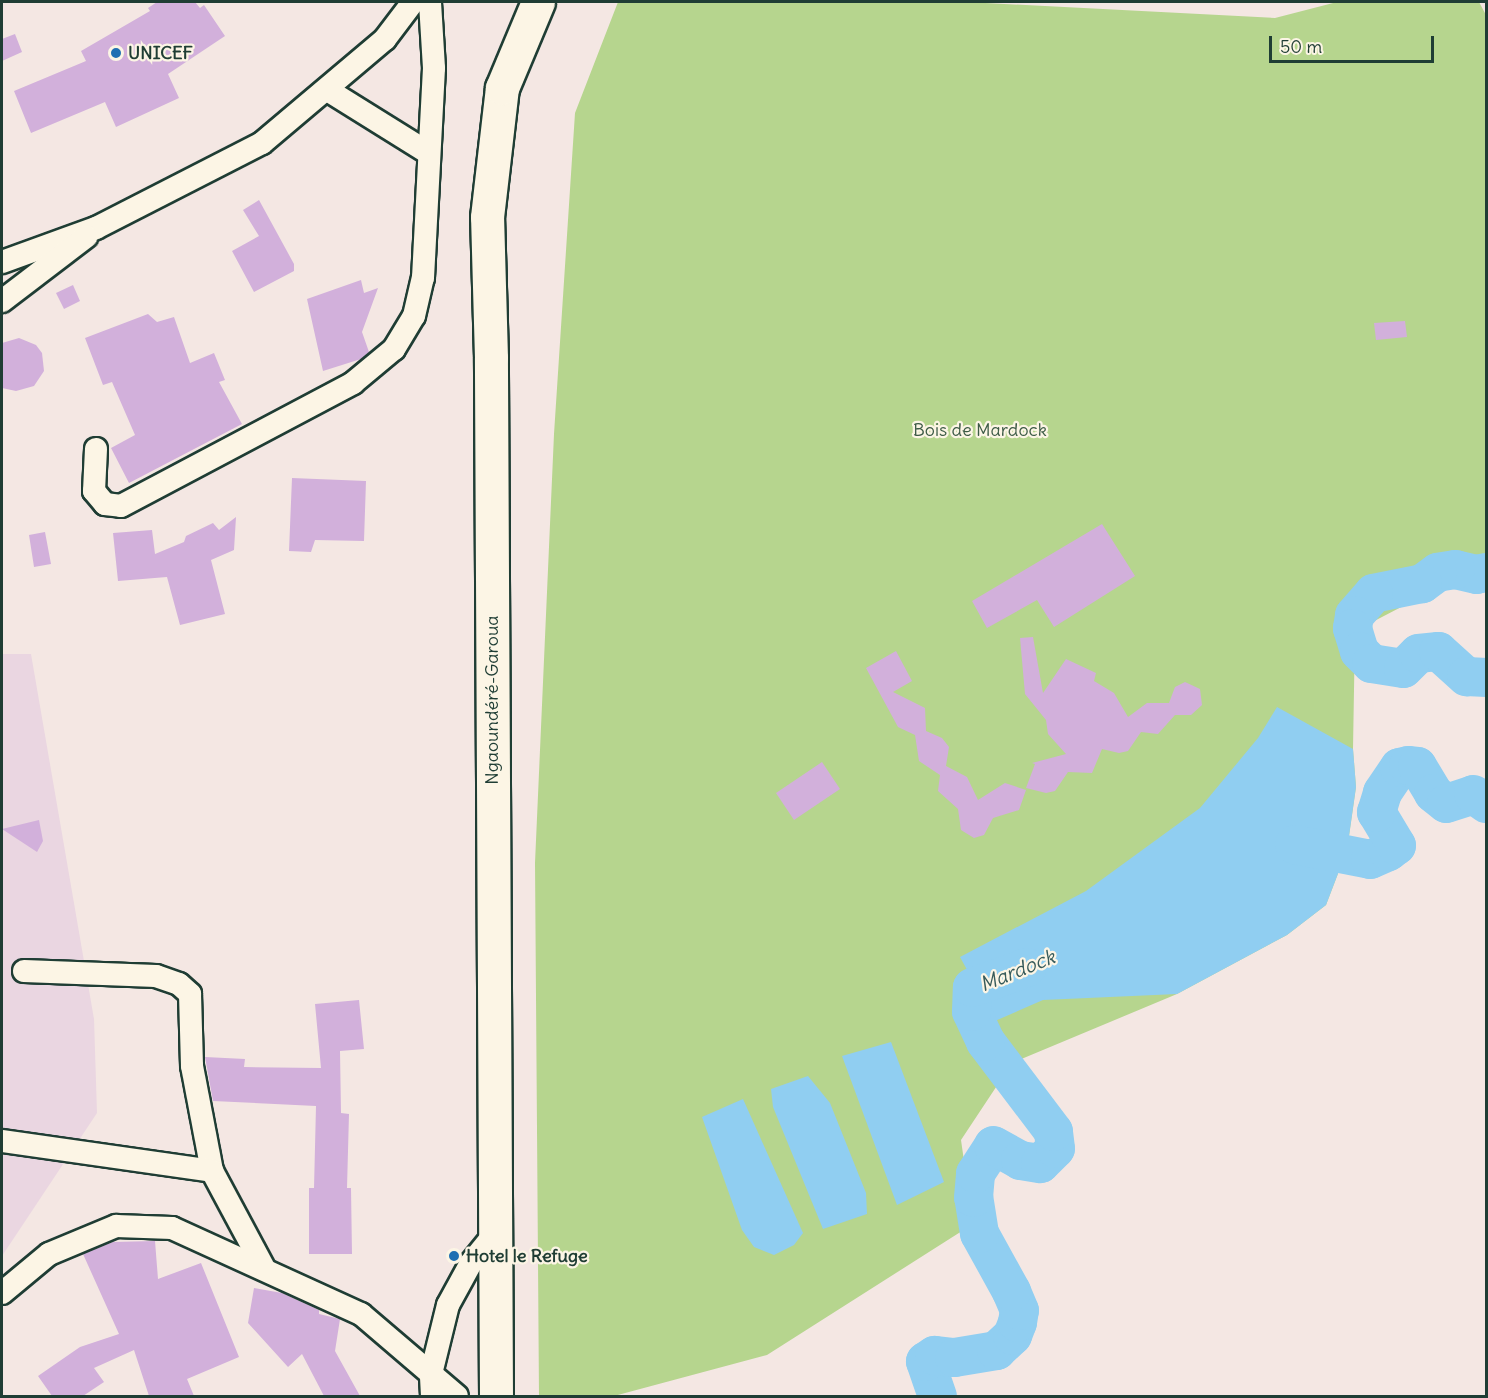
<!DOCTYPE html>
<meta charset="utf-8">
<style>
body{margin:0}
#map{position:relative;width:1488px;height:1398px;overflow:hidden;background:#f4e7e3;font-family:Delius,sans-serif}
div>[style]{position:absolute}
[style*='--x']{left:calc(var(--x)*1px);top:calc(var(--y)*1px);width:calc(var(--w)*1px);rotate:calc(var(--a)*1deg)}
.built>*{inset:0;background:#ead6e1}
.green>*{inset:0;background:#b6d58e}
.water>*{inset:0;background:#90cef1}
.river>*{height:39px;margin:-19.5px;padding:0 19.5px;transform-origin:19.5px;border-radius:19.5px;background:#90cef1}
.building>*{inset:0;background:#d2b0db}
.roads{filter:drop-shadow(2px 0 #1f3d34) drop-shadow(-2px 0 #1f3d34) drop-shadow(0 2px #1f3d34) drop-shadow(0 -2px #1f3d34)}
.minor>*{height:22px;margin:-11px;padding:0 11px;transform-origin:11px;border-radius:11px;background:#fcf5e5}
.highway>*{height:33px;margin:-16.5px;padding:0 16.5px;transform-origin:16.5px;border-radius:16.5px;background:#fcf5e5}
.dots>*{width:16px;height:16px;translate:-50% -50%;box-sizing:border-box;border:3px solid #fcf5e5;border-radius:50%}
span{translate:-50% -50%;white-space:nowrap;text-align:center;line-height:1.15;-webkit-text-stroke:4.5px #fcf5e5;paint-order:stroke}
.poi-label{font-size:18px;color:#1f3d34;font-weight:700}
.left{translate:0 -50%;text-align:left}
.park-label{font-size:18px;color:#3d5b46}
.street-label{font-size:18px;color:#1f3d34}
.water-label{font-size:20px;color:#365a5a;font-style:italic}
.frame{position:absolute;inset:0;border:3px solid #1f3d34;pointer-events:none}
.scale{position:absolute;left:1269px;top:36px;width:165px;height:27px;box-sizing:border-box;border:3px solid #1f3d34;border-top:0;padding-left:8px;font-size:18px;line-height:21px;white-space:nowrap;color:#1f3d34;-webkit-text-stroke:4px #fcf5e5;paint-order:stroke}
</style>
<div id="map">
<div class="built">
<i style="clip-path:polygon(2px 654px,31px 654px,94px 1019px,97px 1113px,2px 1256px)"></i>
</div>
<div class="green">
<i style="clip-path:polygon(618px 2px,967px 2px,1275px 18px,1337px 2px,1479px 2px,1486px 15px,1486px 563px,1355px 631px,1353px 749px,1356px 787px,1347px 850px,1326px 905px,1287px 935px,1177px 994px,1012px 1063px,961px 1140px,973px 1224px,767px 1355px,614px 1396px,539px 1396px,535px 863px,554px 434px,575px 113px)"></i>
</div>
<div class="water">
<i style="clip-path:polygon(1277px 707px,1353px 749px,1356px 787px,1347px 850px,1326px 905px,1287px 935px,1177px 994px,1043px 1000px,995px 1021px,960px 957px,1086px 891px,1200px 808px,1258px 738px)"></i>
<i style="clip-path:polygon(891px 1042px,944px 1182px,897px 1205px,842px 1056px)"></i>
<i style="clip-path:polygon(808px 1076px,830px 1103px,866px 1193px,867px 1214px,823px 1229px,773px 1107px,771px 1089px)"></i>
<i style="clip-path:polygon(743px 1099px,803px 1233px,794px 1245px,774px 1255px,754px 1247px,742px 1230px,702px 1117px)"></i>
</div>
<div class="river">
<i style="--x:1486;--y:572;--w:10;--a:169"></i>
<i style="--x:1476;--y:574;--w:22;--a:-167"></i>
<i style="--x:1455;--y:569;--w:18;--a:171"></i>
<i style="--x:1437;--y:572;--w:19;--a:144"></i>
<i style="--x:1422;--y:583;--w:50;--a:168.5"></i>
<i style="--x:1373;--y:593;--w:29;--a:131"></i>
<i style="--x:1354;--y:615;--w:13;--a:99"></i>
<i style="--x:1352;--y:628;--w:24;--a:73"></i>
<i style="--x:1359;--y:651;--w:17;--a:45"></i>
<i style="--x:1371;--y:663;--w:32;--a:9"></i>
<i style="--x:1403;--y:668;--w:21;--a:-45"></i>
<i style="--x:1418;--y:653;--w:20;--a:-6"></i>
<i style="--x:1438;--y:651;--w:38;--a:42"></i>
<i style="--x:1466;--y:676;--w:20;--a:3"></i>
<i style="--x:1294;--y:844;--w:77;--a:11.2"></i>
<i style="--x:1370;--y:859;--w:20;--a:-24"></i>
<i style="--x:1388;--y:851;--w:10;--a:-37"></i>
<i style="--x:1396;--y:845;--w:39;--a:-121"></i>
<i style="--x:1376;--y:812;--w:21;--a:-73"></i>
<i style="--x:1382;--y:792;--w:30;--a:-56"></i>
<i style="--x:1399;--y:767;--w:9;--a:-13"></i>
<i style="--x:1408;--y:765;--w:9;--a:6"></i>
<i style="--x:1417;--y:766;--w:31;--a:59"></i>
<i style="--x:1433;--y:793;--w:16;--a:38"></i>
<i style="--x:1446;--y:803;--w:28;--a:-18"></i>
<i style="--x:1473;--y:794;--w:16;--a:35"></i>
<i style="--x:937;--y:1396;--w:37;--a:-109"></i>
<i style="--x:925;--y:1361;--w:11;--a:-34"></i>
<i style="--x:934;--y:1355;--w:20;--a:6"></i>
<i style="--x:954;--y:1357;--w:43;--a:-9.5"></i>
<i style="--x:996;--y:1350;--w:22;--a:-43"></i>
<i style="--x:1012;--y:1335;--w:14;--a:-69"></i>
<i style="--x:1017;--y:1322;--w:12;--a:-81"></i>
<i style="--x:1019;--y:1310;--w:21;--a:-113"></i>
<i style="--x:1011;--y:1291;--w:66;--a:-118.9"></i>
<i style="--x:979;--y:1233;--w:36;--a:-99"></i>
<i style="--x:973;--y:1197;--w:24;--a:-85"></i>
<i style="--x:975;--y:1173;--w:33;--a:-57"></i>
<i style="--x:993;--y:1145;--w:31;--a:29"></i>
<i style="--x:1020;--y:1160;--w:20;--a:9"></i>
<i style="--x:1040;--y:1163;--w:21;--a:-45"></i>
<i style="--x:1055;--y:1148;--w:17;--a:-97"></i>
<i style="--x:1053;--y:1131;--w:113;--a:-127.1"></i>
<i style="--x:985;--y:1041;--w:33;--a:-115"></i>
<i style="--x:971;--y:1011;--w:24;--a:-88"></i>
<i style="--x:972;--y:987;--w:58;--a:-20.3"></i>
</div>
<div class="building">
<i style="clip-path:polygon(157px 2px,195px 2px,200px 8px,204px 5px,225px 36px,168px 74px,179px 98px,116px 127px,105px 102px,31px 133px,14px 91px,86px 61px,81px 51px,150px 11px,148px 8px)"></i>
<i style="clip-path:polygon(15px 34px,22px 52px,2px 61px,2px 39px)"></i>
<i style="clip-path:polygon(259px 200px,294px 264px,294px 271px,254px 292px,232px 251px,259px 236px,243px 210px)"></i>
<i style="clip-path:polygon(361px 280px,364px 293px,378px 288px,362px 332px,369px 352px,361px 359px,323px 371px,307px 299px)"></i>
<i style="clip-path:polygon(73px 285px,80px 301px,64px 309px,56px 293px)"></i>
<i style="clip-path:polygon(148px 314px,157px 322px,174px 317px,190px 363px,214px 353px,225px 380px,219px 382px,242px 424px,129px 483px,111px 448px,135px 435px,112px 382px,103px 385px,85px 338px)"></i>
<i style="clip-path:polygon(1405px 321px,1407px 337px,1376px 340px,1374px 323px)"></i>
<i style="clip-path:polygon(19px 338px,36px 345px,42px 353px,44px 371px,34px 386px,16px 391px,2px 388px,2px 343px)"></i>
<i style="clip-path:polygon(292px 478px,366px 481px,364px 541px,315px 540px,311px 552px,289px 551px)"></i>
<i style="clip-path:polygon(236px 517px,234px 550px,211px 560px,225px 614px,180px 625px,167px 577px,118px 581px,113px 533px,152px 530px,155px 554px,184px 542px,186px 536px,213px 523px,219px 530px)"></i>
<i style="clip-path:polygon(1102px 524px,1135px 576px,1054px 627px,1037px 600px,987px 628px,972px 601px)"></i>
<i style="clip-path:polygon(45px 532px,51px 564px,34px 567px,29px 535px)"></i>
<i style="clip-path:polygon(1033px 637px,1043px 693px,1066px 659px,1096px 673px,1094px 681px,1114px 693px,1128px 717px,1147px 703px,1169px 703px,1175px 687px,1185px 682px,1200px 689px,1202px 705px,1191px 715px,1175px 715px,1158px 734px,1141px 732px,1128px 751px,1119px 753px,1102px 749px,1092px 773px,1068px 772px,1055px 791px,1046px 793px,1026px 788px,1035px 764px,1032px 763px,1066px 754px,1048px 734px,1046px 720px,1025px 694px,1020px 638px)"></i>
<i style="clip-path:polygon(896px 651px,912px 681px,893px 692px,925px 708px,926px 731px,942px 738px,949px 747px,946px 766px,967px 777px,978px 800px,1005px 783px,1026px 790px,1019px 810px,993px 818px,984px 835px,974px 838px,961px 830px,958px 809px,938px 791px,940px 775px,919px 761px,915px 735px,898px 727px,866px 668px)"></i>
<i style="clip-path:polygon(822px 762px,840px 789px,794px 820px,776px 793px)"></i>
<i style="clip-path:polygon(39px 820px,43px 841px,37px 852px,2px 829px)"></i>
<i style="clip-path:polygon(359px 1000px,364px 1049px,340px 1051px,341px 1113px,349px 1114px,347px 1188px,351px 1188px,352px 1254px,309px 1254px,309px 1188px,314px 1188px,316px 1106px,213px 1101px,205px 1057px,245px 1059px,244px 1067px,321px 1068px,315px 1004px)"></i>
<i style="clip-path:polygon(155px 1241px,158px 1279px,201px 1263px,239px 1357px,187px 1379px,194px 1396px,149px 1396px,134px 1350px,94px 1368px,104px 1382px,83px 1396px,52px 1396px,38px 1376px,80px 1347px,119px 1334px,83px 1254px,113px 1242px)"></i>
<i style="clip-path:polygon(254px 1288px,282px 1293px,319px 1310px,319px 1314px,340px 1319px,335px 1351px,360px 1396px,324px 1396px,302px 1354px,288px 1367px,248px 1323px)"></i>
</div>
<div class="roads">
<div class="minor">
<i style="--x:329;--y:91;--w:115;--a:31.9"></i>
<i style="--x:2;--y:262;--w:100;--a:-19.9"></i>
<i style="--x:96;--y:228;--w:186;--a:-27.1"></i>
<i style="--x:262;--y:143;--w:161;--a:-40.2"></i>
<i style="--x:385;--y:39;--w:46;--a:-52.9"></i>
<i style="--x:2;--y:301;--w:106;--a:-37.3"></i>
<i style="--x:96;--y:449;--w:42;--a:92.7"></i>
<i style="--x:94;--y:491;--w:17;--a:50"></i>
<i style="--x:105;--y:504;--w:16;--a:7"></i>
<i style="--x:121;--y:506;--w:263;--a:-27.9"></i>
<i style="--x:353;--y:383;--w:53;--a:-39.7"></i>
<i style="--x:394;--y:349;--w:39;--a:-59"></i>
<i style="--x:414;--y:316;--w:39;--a:-77"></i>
<i style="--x:423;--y:278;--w:210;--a:-87"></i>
<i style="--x:434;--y:68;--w:66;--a:-93.5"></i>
<i style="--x:24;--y:971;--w:132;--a:2.2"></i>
<i style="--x:156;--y:976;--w:24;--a:19"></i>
<i style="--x:179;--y:984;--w:15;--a:42"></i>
<i style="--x:190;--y:994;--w:72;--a:88.4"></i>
<i style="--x:192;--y:1066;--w:107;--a:79.2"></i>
<i style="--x:212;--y:1171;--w:108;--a:61.8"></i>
<i style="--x:2;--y:1141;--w:212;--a:8.1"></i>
<i style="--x:2;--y:1293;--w:61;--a:-39.7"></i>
<i style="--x:49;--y:1254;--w:73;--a:-22.7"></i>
<i style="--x:116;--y:1226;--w:56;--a:2"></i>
<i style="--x:172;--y:1228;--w:208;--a:24.5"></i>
<i style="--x:361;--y:1314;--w:126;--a:40.5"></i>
<i style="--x:432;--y:1396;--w:22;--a:-93"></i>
<i style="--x:431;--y:1374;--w:71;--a:-76.2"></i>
<i style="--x:448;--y:1305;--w:48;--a:-61.3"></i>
<i style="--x:471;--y:1263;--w:38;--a:-51"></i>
</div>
<div class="highway">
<i style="--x:496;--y:1396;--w:1038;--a:-90.28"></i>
<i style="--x:491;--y:358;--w:141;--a:-91.6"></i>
<i style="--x:487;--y:217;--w:130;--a:-83.4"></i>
<i style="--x:502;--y:88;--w:93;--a:-67.3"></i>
</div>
</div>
<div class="dots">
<i style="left:116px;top:53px;background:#1f6fb2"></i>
<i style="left:454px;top:1256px;background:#1f6fb2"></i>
</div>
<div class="poi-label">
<span class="left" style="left:128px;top:53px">UNICEF</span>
<span class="left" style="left:466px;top:1256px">Hotel le Refuge</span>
</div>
<div class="park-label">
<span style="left:980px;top:430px">Bois de Mardock</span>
</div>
<div class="street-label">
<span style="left:492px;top:700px;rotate:-90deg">Ngaoundéré-Garoua</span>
</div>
<div class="water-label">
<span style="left:1017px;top:970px;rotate:-22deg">Mardock</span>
</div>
<div class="frame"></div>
<div class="scale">50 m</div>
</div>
